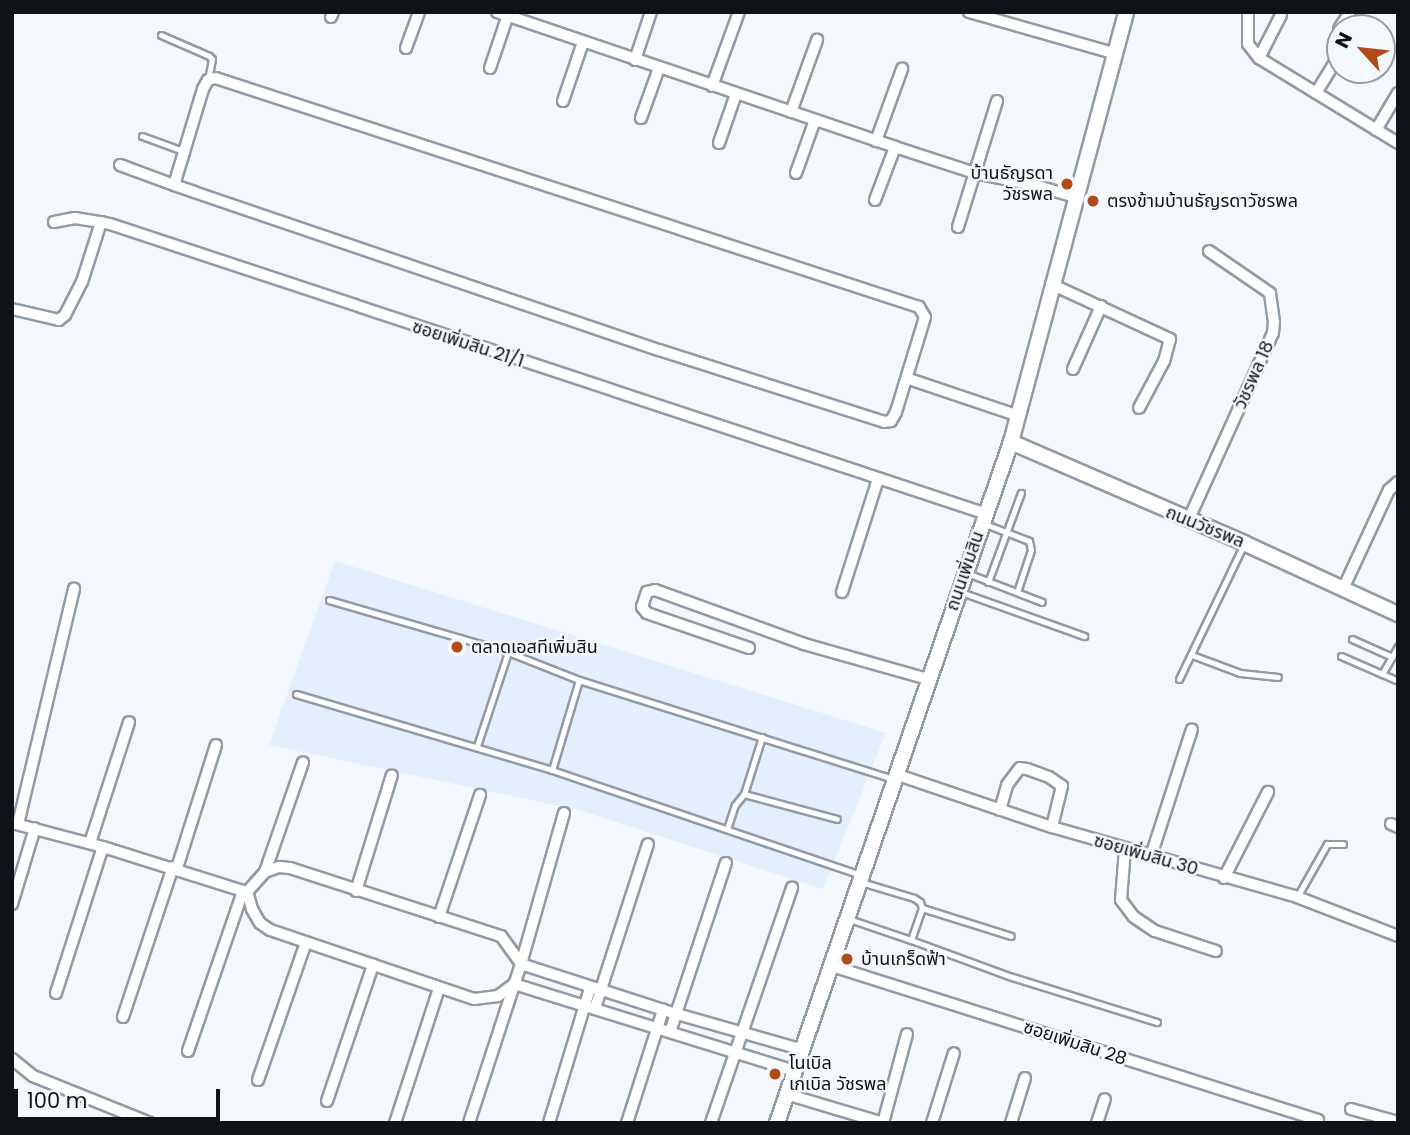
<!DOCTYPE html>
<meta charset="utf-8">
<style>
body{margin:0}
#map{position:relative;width:1410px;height:1135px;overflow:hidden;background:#f4f8fd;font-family:Poppins,"Noto Sans Thai",sans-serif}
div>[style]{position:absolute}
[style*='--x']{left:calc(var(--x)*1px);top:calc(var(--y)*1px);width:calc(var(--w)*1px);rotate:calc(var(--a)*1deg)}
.built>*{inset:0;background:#e3effd}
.roads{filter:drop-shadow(2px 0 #919aa5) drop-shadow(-2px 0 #919aa5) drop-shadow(0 2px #919aa5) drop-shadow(0 -2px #919aa5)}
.service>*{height:5px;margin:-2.5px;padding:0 2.5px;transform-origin:2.5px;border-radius:2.5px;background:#fff}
.minor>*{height:10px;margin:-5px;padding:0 5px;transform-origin:5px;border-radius:5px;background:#fff}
.tertiary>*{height:14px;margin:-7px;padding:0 7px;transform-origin:7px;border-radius:7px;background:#fff}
.dots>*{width:19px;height:19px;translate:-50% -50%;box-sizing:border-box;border:4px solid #f4f8fd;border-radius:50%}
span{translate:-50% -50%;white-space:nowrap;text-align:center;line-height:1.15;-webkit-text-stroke:5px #f4f8fd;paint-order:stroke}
.poi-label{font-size:18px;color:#0f1317}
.right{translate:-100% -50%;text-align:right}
.left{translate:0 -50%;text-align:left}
.street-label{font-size:18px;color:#0f1317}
.frame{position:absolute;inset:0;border:14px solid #0f1317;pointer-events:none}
.north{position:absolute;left:1326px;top:14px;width:70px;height:70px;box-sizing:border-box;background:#f4f8fd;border:2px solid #989ca1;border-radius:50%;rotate:297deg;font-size:19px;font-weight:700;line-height:28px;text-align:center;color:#0f1317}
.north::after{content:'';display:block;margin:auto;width:24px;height:32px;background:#af4b19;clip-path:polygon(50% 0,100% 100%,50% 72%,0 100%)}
.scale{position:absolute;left:14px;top:1089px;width:206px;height:32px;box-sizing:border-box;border:4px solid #0f1317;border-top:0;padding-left:9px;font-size:21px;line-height:24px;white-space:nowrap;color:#0f1317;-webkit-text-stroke:5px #f4f8fd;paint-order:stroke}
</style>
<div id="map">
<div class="built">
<i style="clip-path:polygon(335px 561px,886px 733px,823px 889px,579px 810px,269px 745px)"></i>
</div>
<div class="roads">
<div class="service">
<i style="--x:161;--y:35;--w:52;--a:23.6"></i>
<i style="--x:209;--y:56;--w:4;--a:45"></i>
<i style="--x:212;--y:59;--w:21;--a:101"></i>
<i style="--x:142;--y:136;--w:47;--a:20"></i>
<i style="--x:985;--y:524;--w:47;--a:21.1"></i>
<i style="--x:1029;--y:541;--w:9;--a:77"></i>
<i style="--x:1031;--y:550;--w:44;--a:108.4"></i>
<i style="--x:967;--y:573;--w:80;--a:21.1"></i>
<i style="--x:988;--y:582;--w:95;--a:-69.7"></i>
<i style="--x:961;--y:592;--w:131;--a:19.7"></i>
<i style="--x:329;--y:600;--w:186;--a:16.2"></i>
<i style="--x:508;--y:652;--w:76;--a:21.5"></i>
<i style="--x:579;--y:680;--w:329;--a:17.5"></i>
<i style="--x:1352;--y:639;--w:44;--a:24.2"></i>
<i style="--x:1192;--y:655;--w:51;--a:20.6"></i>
<i style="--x:1240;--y:673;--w:38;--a:6"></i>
<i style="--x:1341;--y:656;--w:60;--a:23.6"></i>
<i style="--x:1382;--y:674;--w:32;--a:-60"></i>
<i style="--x:1179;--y:679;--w:148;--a:-64.3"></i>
<i style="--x:296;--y:694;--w:267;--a:16.5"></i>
<i style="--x:552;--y:770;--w:325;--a:18.8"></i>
<i style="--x:477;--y:746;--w:99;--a:-71.7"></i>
<i style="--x:552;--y:770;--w:94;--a:-73.3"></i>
<i style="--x:744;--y:794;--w:96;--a:15"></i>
<i style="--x:727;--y:829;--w:25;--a:-72"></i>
<i style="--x:735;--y:805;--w:14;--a:-51"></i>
<i style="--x:744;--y:794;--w:60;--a:-72.5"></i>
<i style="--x:861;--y:882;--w:55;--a:16.8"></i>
<i style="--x:914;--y:898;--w:7;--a:34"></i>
<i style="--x:920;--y:902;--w:6;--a:72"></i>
<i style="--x:922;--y:908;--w:34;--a:109"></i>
<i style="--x:911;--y:940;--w:104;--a:20.2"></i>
<i style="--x:1009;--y:976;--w:155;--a:17.3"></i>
<i style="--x:1297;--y:897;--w:61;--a:-60.5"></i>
<i style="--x:1327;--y:844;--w:16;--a:0"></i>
<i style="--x:922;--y:908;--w:93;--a:17.5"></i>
<i style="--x:849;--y:919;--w:65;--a:18.7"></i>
</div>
<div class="minor">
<i style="--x:497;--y:12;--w:420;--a:18.7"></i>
<i style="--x:895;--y:147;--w:84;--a:18"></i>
<i style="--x:975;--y:173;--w:60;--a:11.5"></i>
<i style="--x:1034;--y:185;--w:43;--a:16.3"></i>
<i style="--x:969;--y:12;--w:153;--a:15.9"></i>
<i style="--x:1248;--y:12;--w:32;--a:90"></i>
<i style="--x:1248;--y:44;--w:18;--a:52"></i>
<i style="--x:1259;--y:58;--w:163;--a:31.4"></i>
<i style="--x:331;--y:17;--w:5;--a:-68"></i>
<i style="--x:1339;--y:29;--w:20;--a:-57"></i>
<i style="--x:406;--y:48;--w:38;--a:-70"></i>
<i style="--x:1259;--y:58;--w:48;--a:-62.9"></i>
<i style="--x:635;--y:60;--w:51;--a:-71.6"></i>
<i style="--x:490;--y:68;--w:59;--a:-71.3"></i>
<i style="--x:712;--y:86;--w:79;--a:-70"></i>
<i style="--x:1316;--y:93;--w:46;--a:-58.4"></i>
<i style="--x:563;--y:101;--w:62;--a:-71.3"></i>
<i style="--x:791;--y:112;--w:77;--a:-70.1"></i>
<i style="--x:641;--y:118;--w:53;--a:-70.2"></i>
<i style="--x:1376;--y:130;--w:43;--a:-59.3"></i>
<i style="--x:876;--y:141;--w:77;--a:-70.1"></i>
<i style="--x:719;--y:143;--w:52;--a:-70.9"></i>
<i style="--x:120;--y:165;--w:58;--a:20.3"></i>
<i style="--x:174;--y:185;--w:21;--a:19"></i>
<i style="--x:194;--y:192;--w:491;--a:18.8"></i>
<i style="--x:659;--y:350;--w:236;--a:17.7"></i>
<i style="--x:884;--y:422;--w:7;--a:-8"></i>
<i style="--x:891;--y:421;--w:10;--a:-61"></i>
<i style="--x:896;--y:412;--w:99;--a:-73"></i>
<i style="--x:925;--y:317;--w:12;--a:-121"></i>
<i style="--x:919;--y:307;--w:739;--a:-161.96"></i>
<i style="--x:216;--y:78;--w:8;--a:166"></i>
<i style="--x:208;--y:80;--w:10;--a:119"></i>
<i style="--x:203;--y:89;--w:100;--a:106.8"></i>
<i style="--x:796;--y:173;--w:56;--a:-70.3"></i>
<i style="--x:875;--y:200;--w:57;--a:-69.3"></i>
<i style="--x:54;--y:222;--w:21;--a:-11"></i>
<i style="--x:75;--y:218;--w:26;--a:9"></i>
<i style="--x:958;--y:227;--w:132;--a:-72.8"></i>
<i style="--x:1051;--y:284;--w:131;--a:24.8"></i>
<i style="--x:1170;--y:339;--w:23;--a:105"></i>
<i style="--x:1164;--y:361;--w:53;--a:118"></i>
<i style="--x:12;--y:309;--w:48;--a:13.2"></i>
<i style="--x:59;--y:320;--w:8;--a:-40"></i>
<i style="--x:65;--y:315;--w:37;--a:-63"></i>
<i style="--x:82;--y:282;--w:63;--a:-72.4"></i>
<i style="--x:101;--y:222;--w:9;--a:13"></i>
<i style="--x:110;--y:224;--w:921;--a:18.3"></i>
<i style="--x:1073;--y:369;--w:69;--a:-66"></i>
<i style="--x:909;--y:379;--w:116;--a:18.6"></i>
<i style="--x:1188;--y:521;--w:206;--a:-65.7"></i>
<i style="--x:1273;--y:333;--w:11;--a:-85"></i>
<i style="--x:1274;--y:322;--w:29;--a:-98"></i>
<i style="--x:1270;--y:293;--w:74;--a:-145.5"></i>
<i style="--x:1343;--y:589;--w:109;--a:-65.1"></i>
<i style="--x:1389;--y:490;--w:12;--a:-42"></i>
<i style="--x:842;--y:592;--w:119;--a:-72.3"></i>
<i style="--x:749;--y:648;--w:108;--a:-161.1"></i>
<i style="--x:647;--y:613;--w:8;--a:-130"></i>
<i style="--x:642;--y:607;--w:16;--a:-72"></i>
<i style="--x:647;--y:592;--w:8;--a:-14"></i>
<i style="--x:655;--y:590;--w:158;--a:19.9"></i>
<i style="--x:804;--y:644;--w:129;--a:15.8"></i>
<i style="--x:895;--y:774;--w:166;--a:18.7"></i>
<i style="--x:1052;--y:827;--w:255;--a:15.9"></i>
<i style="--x:1297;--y:897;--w:108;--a:21.1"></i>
<i style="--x:1000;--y:810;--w:26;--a:-74"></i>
<i style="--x:1007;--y:785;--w:21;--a:-53"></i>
<i style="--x:1020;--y:768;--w:7;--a:8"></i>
<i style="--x:1027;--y:769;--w:23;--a:20"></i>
<i style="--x:1049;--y:777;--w:16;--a:35"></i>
<i style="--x:1062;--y:786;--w:42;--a:103.7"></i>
<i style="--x:12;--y:823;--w:94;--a:14.8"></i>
<i style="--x:103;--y:847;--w:151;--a:17.4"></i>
<i style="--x:18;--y:824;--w:242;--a:-76.6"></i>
<i style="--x:1391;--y:824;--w:8;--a:23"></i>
<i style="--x:90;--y:843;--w:127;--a:-72.1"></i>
<i style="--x:1125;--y:849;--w:51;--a:94.5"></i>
<i style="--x:1121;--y:900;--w:21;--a:53"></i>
<i style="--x:1134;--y:917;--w:25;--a:34"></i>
<i style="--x:1155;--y:931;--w:64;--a:18.2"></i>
<i style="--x:1151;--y:856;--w:133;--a:-72.1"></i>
<i style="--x:177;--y:868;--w:129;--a:-72.4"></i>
<i style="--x:265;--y:872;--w:116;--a:-70.9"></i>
<i style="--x:1224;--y:878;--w:97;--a:-62.9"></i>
<i style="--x:356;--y:891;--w:121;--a:-72.8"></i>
<i style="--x:12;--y:904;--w:79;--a:-73.2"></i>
<i style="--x:439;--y:917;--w:129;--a:-71.4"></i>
<i style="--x:832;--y:966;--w:510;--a:17.58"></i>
<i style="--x:514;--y:984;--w:20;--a:143"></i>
<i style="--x:498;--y:996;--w:24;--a:173"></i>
<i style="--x:474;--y:999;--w:215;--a:-161.3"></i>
<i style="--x:270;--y:930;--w:12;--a:-145"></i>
<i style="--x:260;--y:923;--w:16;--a:-120"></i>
<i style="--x:252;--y:909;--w:18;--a:-106"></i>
<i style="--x:247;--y:892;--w:27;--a:-48"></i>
<i style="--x:265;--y:872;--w:15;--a:-20"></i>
<i style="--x:279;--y:867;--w:11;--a:5"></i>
<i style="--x:290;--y:868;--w:222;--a:17.9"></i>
<i style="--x:501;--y:936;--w:34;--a:54"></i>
<i style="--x:521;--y:964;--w:149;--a:17.9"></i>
<i style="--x:663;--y:1010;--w:146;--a:15.9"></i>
<i style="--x:514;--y:984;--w:294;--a:17.2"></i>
<i style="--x:56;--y:993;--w:153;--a:-72.2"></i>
<i style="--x:595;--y:1008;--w:172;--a:-72.1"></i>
<i style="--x:123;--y:1017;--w:158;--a:-71.6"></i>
<i style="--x:670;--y:1032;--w:178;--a:-71.7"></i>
<i style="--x:188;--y:1051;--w:169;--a:-71"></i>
<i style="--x:12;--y:1059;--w:27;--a:39"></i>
<i style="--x:33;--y:1076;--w:126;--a:21.9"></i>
<i style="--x:258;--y:1080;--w:146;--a:-70.8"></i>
<i style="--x:786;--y:1094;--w:101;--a:16.6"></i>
<i style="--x:327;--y:1101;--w:144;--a:-71.3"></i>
<i style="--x:1351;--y:1109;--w:49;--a:15.5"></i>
<i style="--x:395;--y:1123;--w:142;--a:-71.9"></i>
<i style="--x:469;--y:1123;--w:167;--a:-71.9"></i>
<i style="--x:521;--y:964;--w:157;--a:-74.1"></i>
<i style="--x:549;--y:1123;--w:141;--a:-73.1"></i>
<i style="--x:627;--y:1123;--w:119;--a:-72.3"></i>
<i style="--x:711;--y:1123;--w:249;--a:-71"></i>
<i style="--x:883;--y:1123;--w:92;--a:-74.9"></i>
<i style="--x:932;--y:1123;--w:73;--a:-72.6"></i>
<i style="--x:1011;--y:1123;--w:47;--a:-72.7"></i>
<i style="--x:1097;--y:1123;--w:25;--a:-72"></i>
</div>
<div class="tertiary">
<i style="--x:1011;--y:442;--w:254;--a:23.4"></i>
<i style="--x:1244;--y:543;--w:170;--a:24.8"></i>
<i style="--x:777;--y:1123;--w:720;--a:-71.04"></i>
<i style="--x:1011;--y:442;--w:445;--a:-75"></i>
</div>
</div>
<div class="dots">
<i style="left:1067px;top:184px;background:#af4b19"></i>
<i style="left:1093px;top:201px;background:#af4b19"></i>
<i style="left:457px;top:647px;background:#af4b19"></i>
<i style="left:847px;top:959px;background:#af4b19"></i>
<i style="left:775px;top:1074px;background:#af4b19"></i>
</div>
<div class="poi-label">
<span class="right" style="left:1053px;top:184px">บ้านธัญรดา<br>วัชรพล</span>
<span class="left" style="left:1107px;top:201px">ตรงข้ามบ้านธัญรดาวัชรพล</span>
<span class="left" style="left:471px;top:647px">ตลาดเอสทีเพิ่มสิน</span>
<span class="left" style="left:861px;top:959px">บ้านเกร็ดฟ้า</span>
<span class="left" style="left:789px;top:1074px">โนเบิล<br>เกเบิล วัชรพล</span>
</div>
<div class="street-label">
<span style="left:468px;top:344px;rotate:18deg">ซอยเพิ่มสิน 21/1</span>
<span style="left:1254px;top:375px;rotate:-66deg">วัชรพล 18</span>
<span style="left:1205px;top:527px;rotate:22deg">ถนนวัชรพล</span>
<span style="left:965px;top:571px;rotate:-71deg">ถนนเพิ่มสิน</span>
<span style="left:1146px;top:855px;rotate:16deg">ซอยเพิ่มสิน 30</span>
<span style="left:1075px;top:1043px;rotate:18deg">ซอยเพิ่มสิน 28</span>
</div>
<div class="frame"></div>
<div class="north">N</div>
<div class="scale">100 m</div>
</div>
